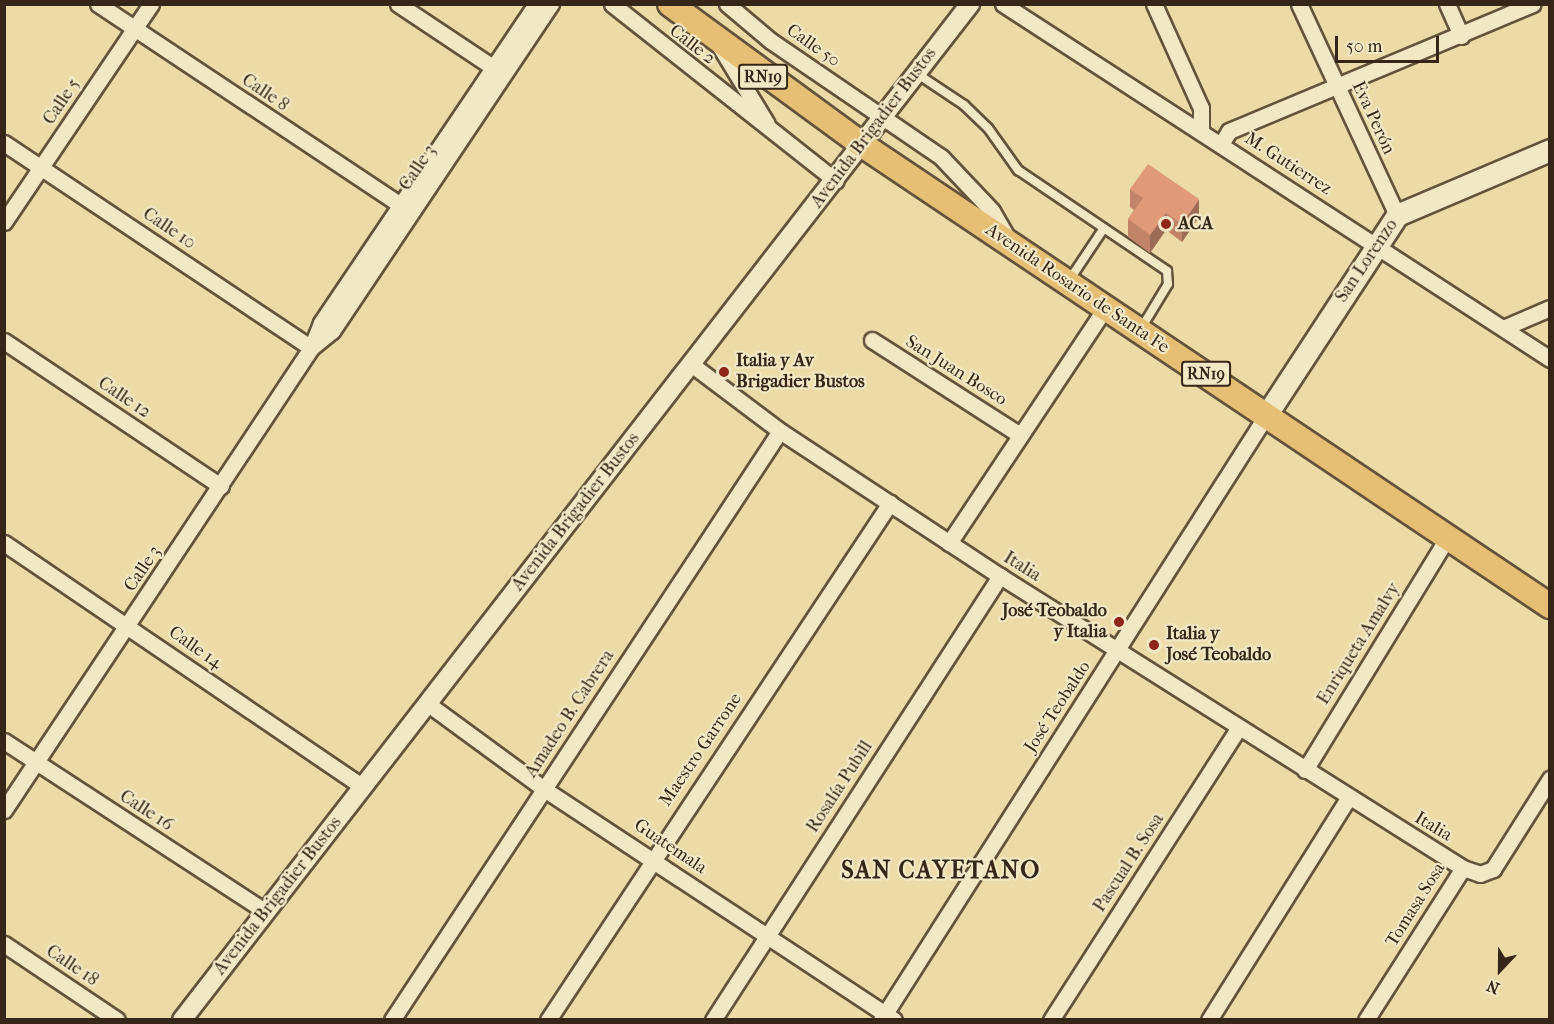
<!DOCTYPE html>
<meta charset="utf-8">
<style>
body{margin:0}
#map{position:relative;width:1554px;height:1024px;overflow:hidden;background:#ecdba7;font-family:"IM FELL French Canon",serif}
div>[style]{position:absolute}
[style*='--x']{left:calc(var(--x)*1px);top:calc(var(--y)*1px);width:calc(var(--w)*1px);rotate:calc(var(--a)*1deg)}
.roads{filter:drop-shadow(2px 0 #64533b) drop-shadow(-2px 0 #64533b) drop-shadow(0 2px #64533b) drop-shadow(0 -2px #64533b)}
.service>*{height:8px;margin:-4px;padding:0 4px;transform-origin:4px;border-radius:4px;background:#f3e8c6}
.minor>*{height:15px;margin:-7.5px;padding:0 7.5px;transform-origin:7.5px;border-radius:7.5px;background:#f3e8c6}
.tertiary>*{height:18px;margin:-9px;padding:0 9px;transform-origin:9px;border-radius:9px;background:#f3e8c6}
.secondary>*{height:21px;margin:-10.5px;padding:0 10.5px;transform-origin:10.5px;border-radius:10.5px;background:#f3e8c6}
.primary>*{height:24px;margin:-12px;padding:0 12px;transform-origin:12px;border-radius:12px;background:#e6be74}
.wall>*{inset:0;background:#c18469}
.shaded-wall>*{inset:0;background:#9d6c55}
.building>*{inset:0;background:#e09a7a}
.dots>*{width:16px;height:16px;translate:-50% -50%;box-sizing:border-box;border:3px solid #f3e8c6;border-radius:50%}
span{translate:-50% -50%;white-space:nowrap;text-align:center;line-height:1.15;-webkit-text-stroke:4.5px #f3e8c6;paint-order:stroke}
.shield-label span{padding:2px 4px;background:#f3e8c6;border:2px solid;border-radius:4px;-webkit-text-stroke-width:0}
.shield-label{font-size:16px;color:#362617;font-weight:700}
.street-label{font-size:18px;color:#362617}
.poi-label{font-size:18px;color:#362617;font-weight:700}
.left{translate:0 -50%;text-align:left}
.right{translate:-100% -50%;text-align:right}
.district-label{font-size:24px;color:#362617;font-weight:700;letter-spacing:1.5px}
.frame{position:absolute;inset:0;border:6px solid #362617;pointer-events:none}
.north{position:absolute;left:1470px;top:940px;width:60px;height:60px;-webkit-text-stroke:4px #f3e8c6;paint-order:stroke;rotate:202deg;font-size:16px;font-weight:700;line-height:24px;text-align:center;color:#362617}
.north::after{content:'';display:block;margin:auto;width:21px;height:27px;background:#362617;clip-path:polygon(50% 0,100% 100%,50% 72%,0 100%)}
.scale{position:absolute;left:1335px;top:36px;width:104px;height:27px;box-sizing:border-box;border:3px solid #362617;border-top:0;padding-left:8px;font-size:18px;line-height:21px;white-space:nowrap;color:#362617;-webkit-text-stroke:4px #f3e8c6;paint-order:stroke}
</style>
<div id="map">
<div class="roads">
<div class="service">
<i style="--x:916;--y:73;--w:58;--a:33.7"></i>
<i style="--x:964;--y:105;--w:33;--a:44"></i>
<i style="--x:988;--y:128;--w:52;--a:54.5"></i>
<i style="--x:1018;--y:170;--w:180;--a:34.1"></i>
<i style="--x:1167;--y:271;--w:13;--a:86"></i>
<i style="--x:1168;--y:284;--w:50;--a:121.2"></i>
<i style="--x:1070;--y:279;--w:61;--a:-56.3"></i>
</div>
<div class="minor">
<i style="--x:98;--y:4;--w:374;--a:33.6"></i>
<i style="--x:398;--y:4;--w:123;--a:33.7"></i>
<i style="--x:536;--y:4;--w:385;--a:124"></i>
<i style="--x:321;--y:323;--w:27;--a:112"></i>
<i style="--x:311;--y:348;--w:27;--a:-39"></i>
<i style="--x:332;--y:331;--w:394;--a:-56.2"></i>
<i style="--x:612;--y:4;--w:285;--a:38.3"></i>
<i style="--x:727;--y:4;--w:57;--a:40.1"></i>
<i style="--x:771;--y:41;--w:206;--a:34.3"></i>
<i style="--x:941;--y:157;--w:74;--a:46.6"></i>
<i style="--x:992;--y:211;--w:34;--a:60"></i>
<i style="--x:1003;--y:4;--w:652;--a:32.98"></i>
<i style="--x:1154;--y:4;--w:114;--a:65.7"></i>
<i style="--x:1201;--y:108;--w:23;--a:90"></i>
<i style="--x:1299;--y:4;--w:233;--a:65.1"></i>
<i style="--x:1447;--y:4;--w:35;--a:66"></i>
<i style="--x:719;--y:45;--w:92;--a:58.7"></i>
<i style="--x:4;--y:143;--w:369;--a:33.7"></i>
<i style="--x:311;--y:348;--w:555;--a:123.6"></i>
<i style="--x:1221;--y:144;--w:15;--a:-58"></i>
<i style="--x:1229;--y:131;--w:329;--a:-22.7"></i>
<i style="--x:4;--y:222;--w:263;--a:-56"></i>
<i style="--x:1503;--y:328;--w:51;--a:-23.1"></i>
<i style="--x:872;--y:340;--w:176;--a:32.7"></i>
<i style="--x:4;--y:341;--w:261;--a:33.8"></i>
<i style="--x:691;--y:364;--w:111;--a:37"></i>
<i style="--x:780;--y:431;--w:263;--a:33.4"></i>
<i style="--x:1000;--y:576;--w:547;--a:32.24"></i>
<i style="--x:4;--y:543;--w:434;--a:34.2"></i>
<i style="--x:949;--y:543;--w:282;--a:-56.4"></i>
<i style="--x:428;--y:704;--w:144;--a:36.2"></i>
<i style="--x:544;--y:789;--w:419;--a:33.4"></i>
<i style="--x:4;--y:741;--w:313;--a:33.1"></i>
<i style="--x:1305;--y:770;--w:272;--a:-58.5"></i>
<i style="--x:4;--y:944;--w:136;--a:33.9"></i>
<i style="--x:392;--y:1020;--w:705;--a:-56.63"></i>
<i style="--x:548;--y:1020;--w:620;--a:-56.52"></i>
<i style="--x:713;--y:1020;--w:529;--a:-57.12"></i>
<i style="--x:881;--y:1020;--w:718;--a:-57.5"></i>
<i style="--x:1051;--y:1020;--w:348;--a:-57.3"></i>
<i style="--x:1209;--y:1020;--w:262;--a:-57.9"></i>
<i style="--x:1366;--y:1020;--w:180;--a:-57.5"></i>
<i style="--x:1463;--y:868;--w:18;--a:19"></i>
<i style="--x:1480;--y:874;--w:14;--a:-21"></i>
<i style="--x:1493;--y:869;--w:107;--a:-57.7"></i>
</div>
<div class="tertiary">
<i style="--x:182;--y:1020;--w:1286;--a:-52.2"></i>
</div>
<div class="secondary">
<i style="--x:1267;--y:414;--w:238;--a:-56.8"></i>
<i style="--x:1397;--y:215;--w:166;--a:-23"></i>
</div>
<div class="primary">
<i style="--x:670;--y:4;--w:237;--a:36.2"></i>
<i style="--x:861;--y:144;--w:830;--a:33.84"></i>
</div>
</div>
<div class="wall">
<i style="clip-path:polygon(1130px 189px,1199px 217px,1182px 242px,1166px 230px,1150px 253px,1128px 237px,1128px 219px,1134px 210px,1130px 207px)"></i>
</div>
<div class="shaded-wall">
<i style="clip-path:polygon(1199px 199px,1199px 217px,1182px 242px,1182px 224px)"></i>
<i style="clip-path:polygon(1166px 213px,1166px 230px,1150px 253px,1150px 235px)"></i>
</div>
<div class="building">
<i style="clip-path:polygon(1148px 164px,1199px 199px,1182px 224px,1166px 213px,1150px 235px,1128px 219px,1143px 198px,1130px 189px)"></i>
</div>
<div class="dots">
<i style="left:1166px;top:224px;background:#8f2418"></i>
<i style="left:724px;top:372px;background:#8f2418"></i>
<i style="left:1119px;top:622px;background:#8f2418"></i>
<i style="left:1154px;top:645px;background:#8f2418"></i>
</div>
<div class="shield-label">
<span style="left:763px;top:77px">RN19</span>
<span style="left:1206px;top:374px">RN19</span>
</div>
<div class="street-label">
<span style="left:692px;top:45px;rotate:38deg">Calle 2</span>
<span style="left:813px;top:46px;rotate:35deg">Calle 50</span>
<span style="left:265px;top:93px;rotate:34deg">Calle 8</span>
<span style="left:62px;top:102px;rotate:-56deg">Calle 5</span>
<span style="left:1373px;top:118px;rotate:65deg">Eva Perón</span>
<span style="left:874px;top:128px;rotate:-53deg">Avenida Brigadier Bustos</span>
<span style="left:1288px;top:164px;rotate:33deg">M. Gutierrez</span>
<span style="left:418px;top:168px;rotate:-56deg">Calle 3</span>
<span style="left:169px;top:229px;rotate:34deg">Calle 10</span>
<span style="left:1367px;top:261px;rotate:-56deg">San Lorenzo</span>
<span style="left:1077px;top:289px;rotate:34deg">Avenida Rosario de Santa Fe</span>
<span style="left:956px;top:371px;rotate:32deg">San Juan Bosco</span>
<span style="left:124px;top:398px;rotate:34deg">Calle 12</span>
<span style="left:576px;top:512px;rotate:-52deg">Avenida Brigadier Bustos</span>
<span style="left:1022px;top:567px;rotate:32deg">Italia</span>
<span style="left:143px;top:569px;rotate:-56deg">Calle 3</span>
<span style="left:1359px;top:644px;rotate:-58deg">Enriqueta Amalvy</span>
<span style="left:195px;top:648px;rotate:35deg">Calle 14</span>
<span style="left:1058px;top:707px;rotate:-57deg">José Teobaldo</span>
<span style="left:570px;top:714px;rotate:-57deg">Amadeo B. Cabrera</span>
<span style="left:701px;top:750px;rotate:-56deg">Maestro Garrone</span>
<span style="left:840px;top:787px;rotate:-57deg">Rosalía Pubill</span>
<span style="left:146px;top:811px;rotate:33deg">Calle 16</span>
<span style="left:1433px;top:827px;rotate:31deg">Italia</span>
<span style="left:670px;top:847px;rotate:34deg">Guatemala</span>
<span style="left:1129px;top:863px;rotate:-57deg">Pascual B. Sosa</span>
<span style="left:278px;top:896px;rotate:-52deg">Avenida Brigadier Bustos</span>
<span style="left:1416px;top:905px;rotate:-58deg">Tomasa Sosa</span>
<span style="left:72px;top:966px;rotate:34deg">Calle 18</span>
</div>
<div class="poi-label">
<span class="left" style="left:1178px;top:224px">ACA</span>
<span class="left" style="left:736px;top:372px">Italia y Av<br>Brigadier Bustos</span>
<span class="right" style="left:1107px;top:622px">José Teobaldo<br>y Italia</span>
<span class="left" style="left:1166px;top:645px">Italia y<br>José Teobaldo</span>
</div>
<div class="district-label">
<span style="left:941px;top:871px">SAN CAYETANO</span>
</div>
<div class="frame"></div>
<div class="north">N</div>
<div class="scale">50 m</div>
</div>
